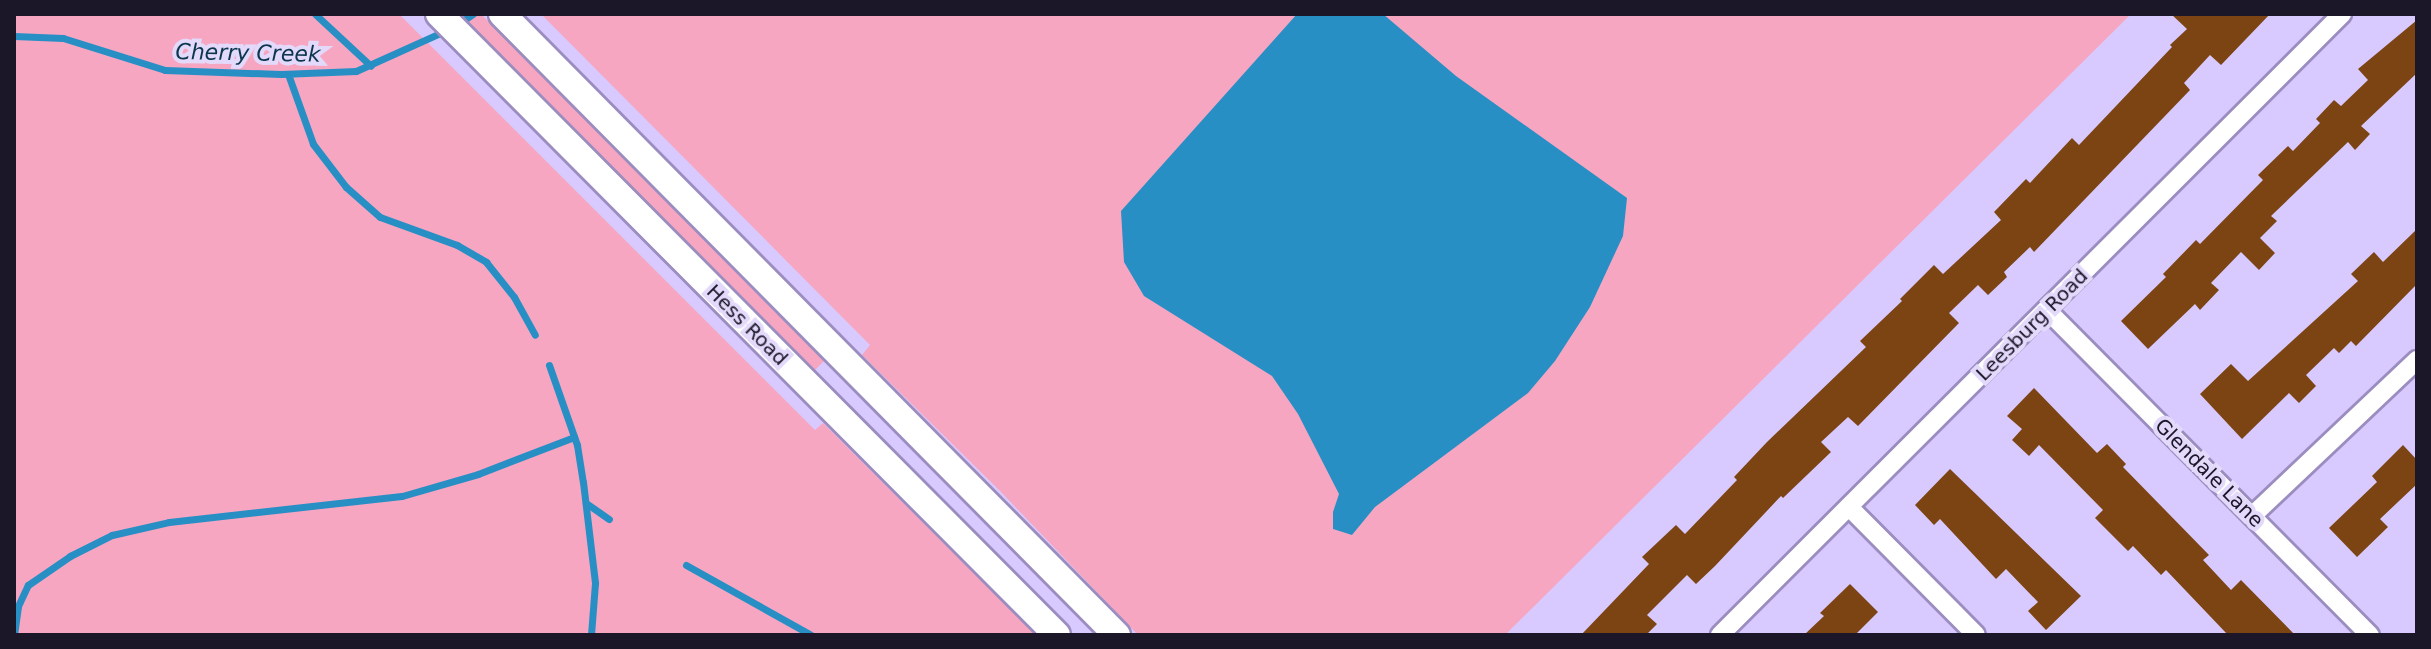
<!DOCTYPE html>
<style>
body{margin:0}
#map{position:relative;width:2431px;height:649px;overflow:hidden;background:#d8c9fe;font-family:"DejaVu Sans",sans-serif}
div>[style]{position:absolute}
[style*='--x']{left:calc(var(--x)*1px);top:calc(var(--y)*1px);width:calc(var(--w)*1px);rotate:calc(var(--a)*1deg)}
.green>*{inset:0;background:#f7a6c2}
.water>*{inset:0;background:#288fc5}
.stream>*{height:7px;margin:-3.5px;padding:0 3.5px;transform-origin:3.5px;border-radius:3.5px;background:#288fc5}
.building>*{inset:0;background:#7c4412}
.roads{filter:drop-shadow(2px 0 #9b8dbf) drop-shadow(-2px 0 #9b8dbf) drop-shadow(0 2px #9b8dbf) drop-shadow(0 -2px #9b8dbf)}
.minor>*{height:18px;margin:-9px;padding:0 9px;transform-origin:9px;border-radius:9px;background:#fff}
.secondary>*{height:26px;margin:-13px;padding:0 13px;transform-origin:13px;border-radius:13px;background:#fff}
span{translate:-50% -50%;white-space:nowrap;text-align:center;line-height:1.15;-webkit-text-stroke:8px #e3dafb;paint-order:stroke}
.street-label{font-size:20px;color:#1c1629}
.water-label{font-size:22px;color:#0b364d;font-style:italic}
.frame{position:absolute;inset:0;border:16px solid #1c1629;pointer-events:none}
</style>
<div id="map">
<div class="green">
<i style="clip-path:polygon(14px 14px,399px 14px,815px 430px,823px 423px,1036px 635px,14px 635px)"></i>
<i style="clip-path:polygon(460px 14px,481px 14px,825px 360px,815px 370px)"></i>
<i style="clip-path:polygon(541px 14px,2131px 14px,1505px 635px,1138px 635px,1000px 491px,862px 355px,870px 345px)"></i>
</div>
<div class="water">
<i style="clip-path:polygon(1297px 14px,1383px 14px,1456px 76px,1627px 198px,1623px 236px,1590px 307px,1555px 361px,1528px 393px,1375px 507px,1352px 535px,1333px 529px,1333px 512px,1339px 494px,1298px 414px,1272px 376px,1144px 296px,1124px 262px,1121px 211px)"></i>
</div>
<div class="stream">
<i style="--x:315;--y:14;--w:76;--a:42.9"></i>
<i style="--x:458;--y:24;--w:18;--a:-34"></i>
<i style="--x:14;--y:36;--w:49;--a:2.3"></i>
<i style="--x:63;--y:38;--w:107;--a:17.4"></i>
<i style="--x:165;--y:70;--w:116;--a:2"></i>
<i style="--x:281;--y:74;--w:75;--a:-2.3"></i>
<i style="--x:356;--y:71;--w:100;--a:-24.3"></i>
<i style="--x:288;--y:74;--w:74;--a:70.3"></i>
<i style="--x:313;--y:144;--w:54;--a:52.5"></i>
<i style="--x:346;--y:187;--w:45;--a:41.4"></i>
<i style="--x:380;--y:217;--w:82;--a:20"></i>
<i style="--x:457;--y:245;--w:34;--a:30"></i>
<i style="--x:486;--y:262;--w:45;--a:51.3"></i>
<i style="--x:514;--y:297;--w:43;--a:61.1"></i>
<i style="--x:549;--y:365;--w:85;--a:70.7"></i>
<i style="--x:577;--y:445;--w:37;--a:81"></i>
<i style="--x:583;--y:482;--w:102;--a:83.2"></i>
<i style="--x:595;--y:583;--w:52;--a:94.4"></i>
<i style="--x:586;--y:503;--w:28;--a:35"></i>
<i style="--x:686;--y:565;--w:143;--a:29.2"></i>
<i style="--x:14;--y:635;--w:29;--a:-82"></i>
<i style="--x:18;--y:606;--w:23;--a:-65"></i>
<i style="--x:28;--y:585;--w:51;--a:-34.6"></i>
<i style="--x:70;--y:556;--w:47;--a:-26.6"></i>
<i style="--x:112;--y:535;--w:58;--a:-12.8"></i>
<i style="--x:169;--y:522;--w:234;--a:-6.4"></i>
<i style="--x:402;--y:496;--w:79;--a:-16.1"></i>
<i style="--x:478;--y:474;--w:103;--a:-21.1"></i>
</div>
<div class="building">
<i style="clip-path:polygon(2171px 14px,2270px 14px,2221px 65px,2210px 55px,2184px 83px,2190px 90px,2034px 252px,2030px 247px,2004px 272px,2007px 277px,1988px 295px,1978px 285px,1949px 313px,1959px 323px,1858px 426px,1848px 417px,1821px 442px,1831px 452px,1783px 498px,1781px 496px,1715px 566px,1696px 584px,1687px 575px,1647px 615px,1657px 624px,1646px 635px,1581px 635px,1649px 564px,1642px 557px,1676px 525px,1685px 534px,1737px 480px,1734px 477px,1767px 442px,1866px 347px,1860px 341px,1902px 301px,1900px 299px,1934px 265px,1943px 274px,2001px 220px,1994px 212px,2026px 179px,2030px 183px,2072px 138px,2079px 145px,2172px 47px,2170px 45px,2187px 29px)"></i>
<i style="clip-path:polygon(2417px 20px,2417px 73px,2361px 126px,2370px 134px,2355px 150px,2348px 142px,2271px 216px,2277px 221px,2260px 238px,2275px 253px,2259px 270px,2241px 252px,2211px 283px,2219px 290px,2200px 310px,2195px 304px,2148px 349px,2121px 321px,2166px 277px,2163px 274px,2196px 240px,2200px 244px,2263px 180px,2258px 175px,2288px 146px,2293px 151px,2320px 123px,2316px 119px,2334px 100px,2341px 106px,2368px 80px,2358px 69px)"></i>
<i style="clip-path:polygon(2417px 229px,2417px 284px,2356px 346px,2351px 341px,2339px 353px,2334px 348px,2306px 375px,2316px 386px,2299px 403px,2289px 393px,2242px 439px,2200px 394px,2231px 364px,2248px 381px,2358px 281px,2351px 274px,2374px 252px,2383px 262px)"></i>
<i style="clip-path:polygon(2034px 388px,2097px 453px,2107px 444px,2126px 464px,2123px 467px,2209px 555px,2203px 560px,2231px 590px,2241px 580px,2295px 635px,2228px 635px,2166px 570px,2161px 575px,2133px 546px,2128px 551px,2095px 518px,2103px 510px,2039px 445px,2029px 456px,2012px 440px,2022px 429px,2007px 416px)"></i>
<i style="clip-path:polygon(2403px 445px,2417px 460px,2417px 484px,2380px 519px,2388px 527px,2357px 557px,2329px 528px,2377px 482px,2372px 476px)"></i>
<i style="clip-path:polygon(1950px 469px,2081px 596px,2046px 630px,2028px 611px,2038px 602px,2006px 569px,1996px 579px,1940px 519px,1934px 525px,1915px 505px)"></i>
<i style="clip-path:polygon(1850px 584px,1878px 612px,1855px 635px,1804px 635px,1824px 616px,1820px 613px)"></i>
</div>
<div class="roads">
<div class="minor">
<i style="--x:2047;--y:310;--w:458;--a:45.2"></i>
<i style="--x:1849;--y:507;--w:180;--a:45.2"></i>
<i style="--x:2252;--y:516;--w:227;--a:-43.4"></i>
<i style="--x:1720;--y:635;--w:879;--a:-44.95"></i>
</div>
<div class="secondary">
<i style="--x:439;--y:14;--w:876;--a:45.14"></i>
<i style="--x:502;--y:14;--w:874;--a:45.28"></i>
</div>
</div>
<div class="street-label">
<span style="left:747px;top:325px;rotate:45deg">Hess Road</span>
<span style="left:2032px;top:325px;rotate:-45deg">Leesburg Road</span>
<span style="left:2209px;top:473px;rotate:45deg">Glendale Lane</span>
</div>
<div class="water-label">
<span style="left:248px;top:53px;rotate:1deg">Cherry Creek</span>
</div>
<div class="frame"></div>
</div>
